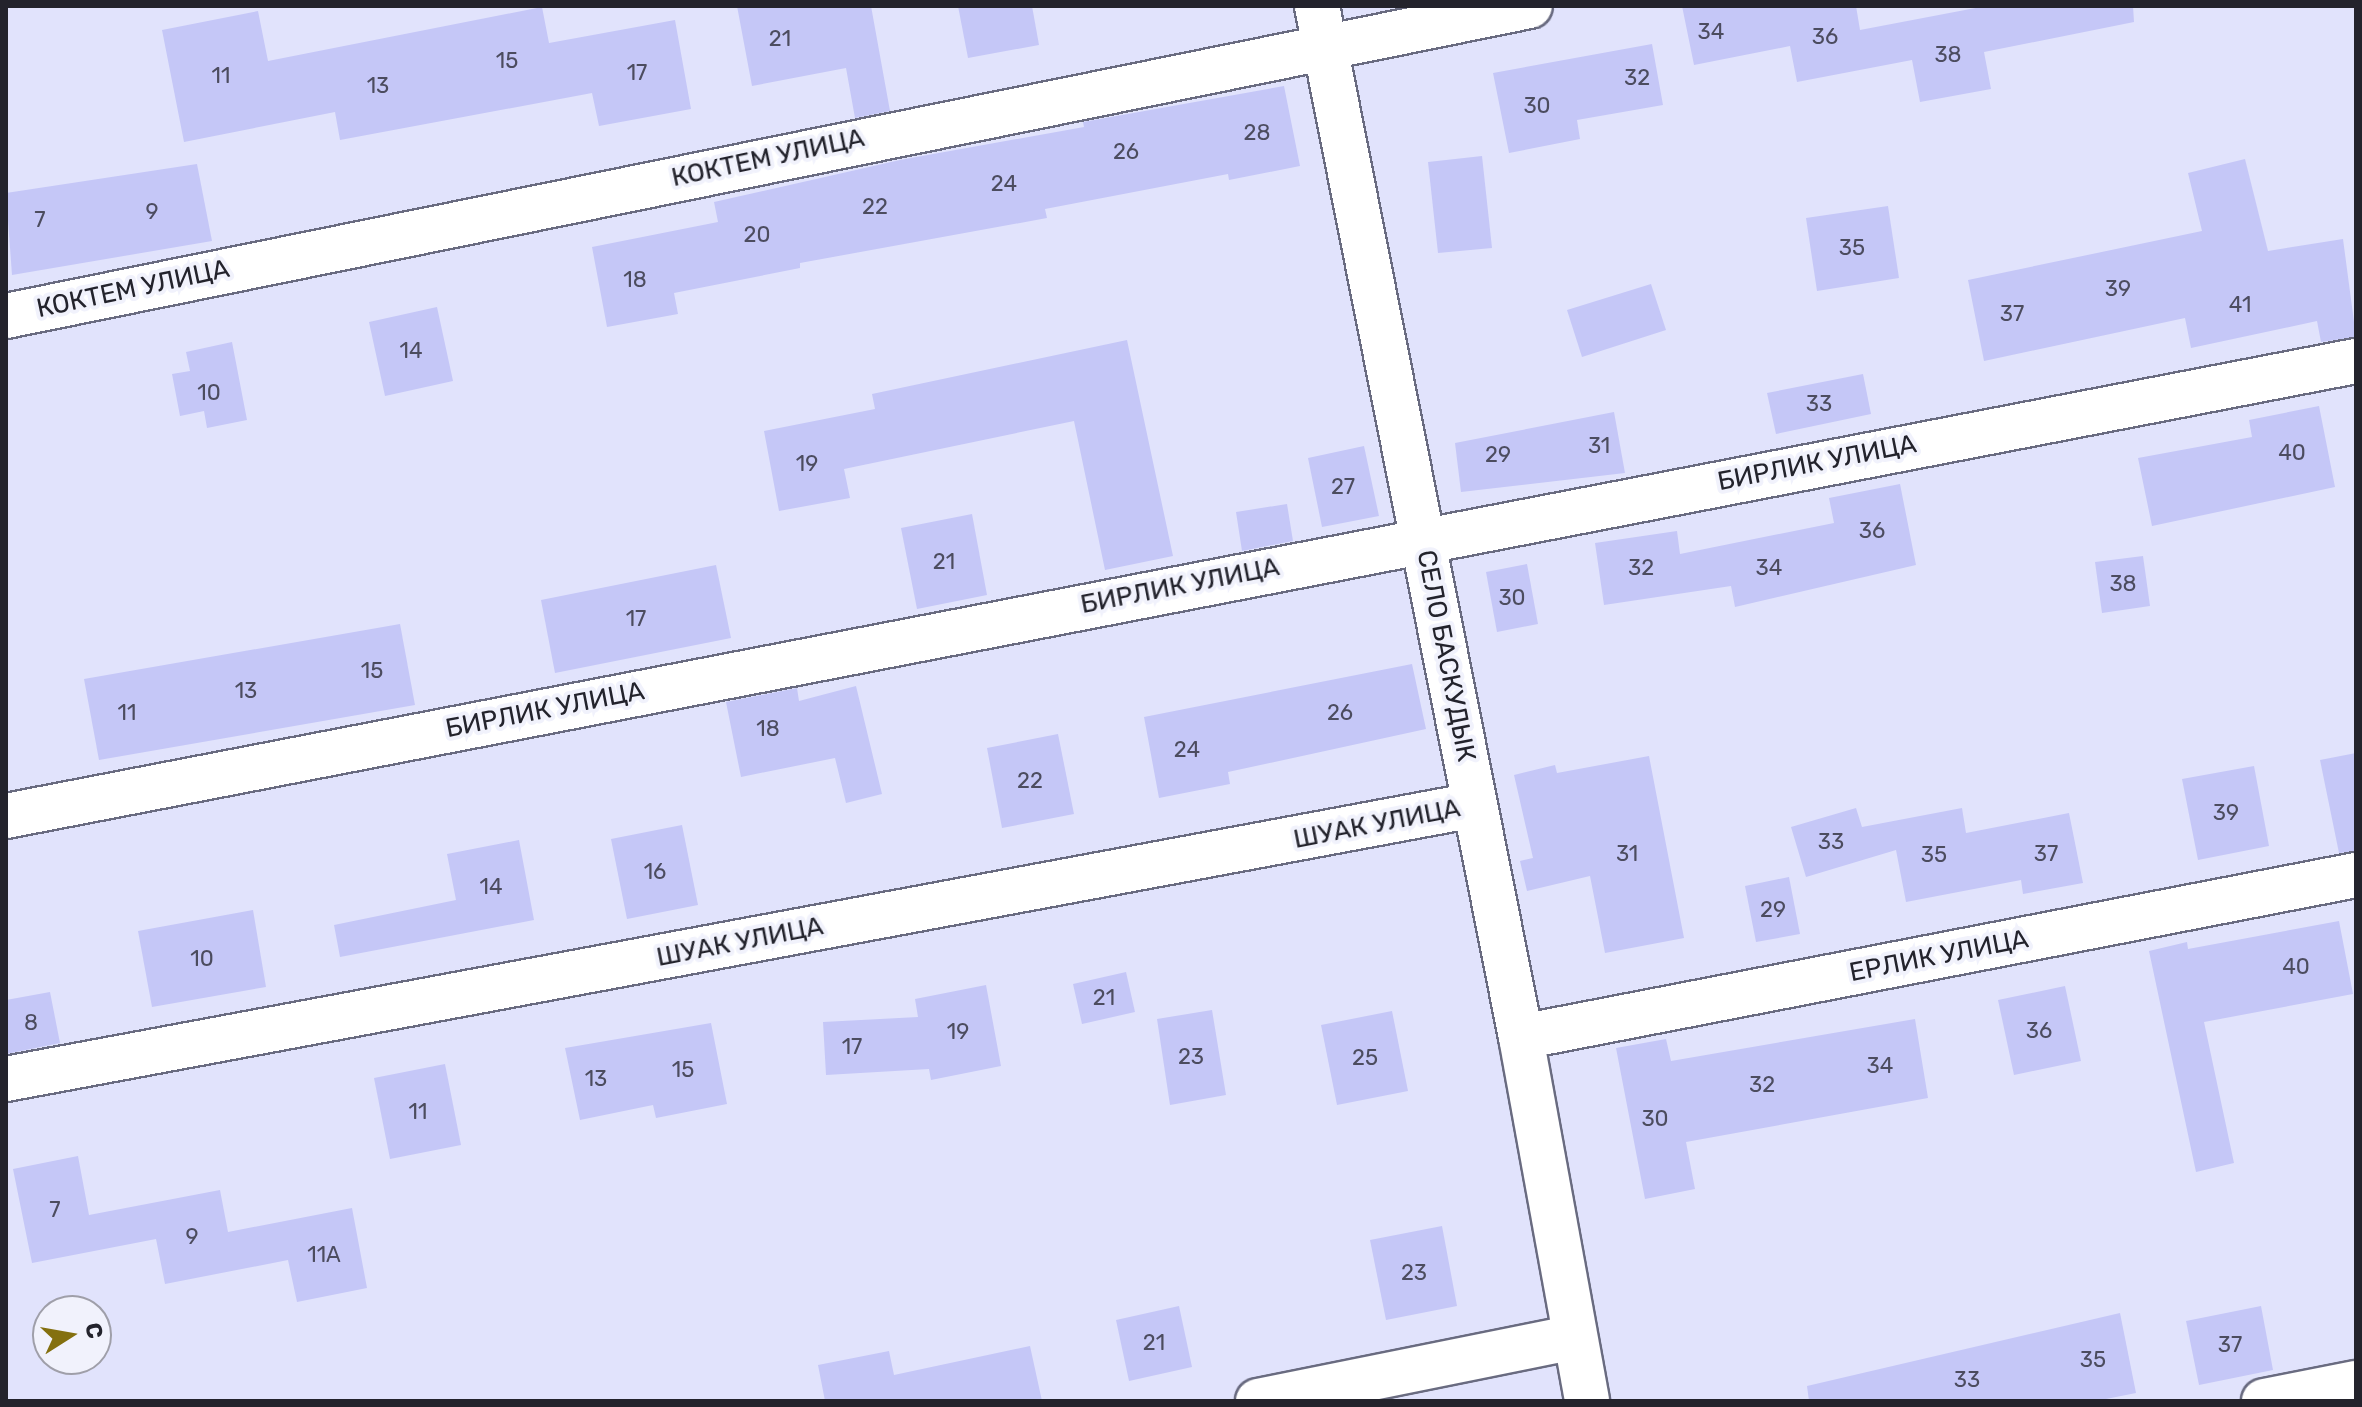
<!DOCTYPE html>
<meta charset="utf-8">
<style>
body{margin:0}
#map{position:relative;width:2362px;height:1407px;overflow:hidden;background:#e1e3fc;font-family:Rubik,sans-serif}
div>[style]{position:absolute}
[style*='--x']{left:calc(var(--x)*1px);top:calc(var(--y)*1px);width:calc(var(--w)*1px);rotate:calc(var(--a)*1deg)}
.building>*{inset:0;background:#c5c7f7}
.roads{filter:drop-shadow(2px 0 #696b80) drop-shadow(-2px 0 #696b80) drop-shadow(0 2px #696b80) drop-shadow(0 -2px #696b80)}
.minor>*{height:44px;margin:-22px;padding:0 22px;transform-origin:22px;border-radius:22px;background:#fff}
span{translate:-50% -50%;white-space:nowrap;text-align:center;line-height:1.15;-webkit-text-stroke:8px #f1f2fc;paint-order:stroke}
.number-label{font-size:22px;color:#4c4c5f}
.number-label span{-webkit-text-stroke-width:0}
.street-label{font-size:26px;color:#23232c}
.frame{position:absolute;inset:0;border:8px solid #23232c;pointer-events:none}
.north{position:absolute;left:32px;top:1295px;width:80px;height:80px;box-sizing:border-box;background:#f1f2fc;border:2px solid #9f9fa9;border-radius:50%;rotate:79deg;font-size:22px;font-weight:700;line-height:32px;text-align:center;color:#23232c}
.north::after{content:'';display:block;margin:auto;width:28px;height:36px;background:#84700f;clip-path:polygon(50% 0,100% 100%,50% 72%,0 100%)}
</style>
<div id="map">
<div class="building">
<i style="clip-path:polygon(737px 6px,871px 6px,890px 111px,855px 118px,846px 68px,752px 86px)"></i>
<i style="clip-path:polygon(958px 6px,1032px 6px,1039px 45px,968px 58px)"></i>
<i style="clip-path:polygon(1682px 6px,1856px 6px,1860px 30px,1986px 6px,2133px 6px,2134px 22px,1984px 52px,1991px 89px,1920px 102px,1912px 60px,1797px 82px,1790px 46px,1694px 65px)"></i>
<i style="clip-path:polygon(542px 7px,549px 43px,675px 20px,691px 109px,599px 126px,592px 93px,340px 140px,335px 112px,184px 142px,162px 30px,258px 11px,268px 61px)"></i>
<i style="clip-path:polygon(1652px 44px,1663px 105px,1577px 120px,1580px 139px,1509px 153px,1493px 73px)"></i>
<i style="clip-path:polygon(1284px 86px,1300px 166px,1229px 180px,1228px 174px,1045px 209px,1047px 218px,800px 263px,800px 268px,674px 293px,678px 314px,607px 327px,592px 247px,718px 222px,714px 202px,900px 160px,1084px 127px,1083px 122px)"></i>
<i style="clip-path:polygon(1482px 156px,1492px 248px,1438px 253px,1428px 162px)"></i>
<i style="clip-path:polygon(2245px 159px,2268px 251px,2343px 239px,2356px 337px,2321px 342px,2317px 321px,2191px 348px,2185px 318px,1984px 361px,1968px 280px,2202px 231px,2188px 173px)"></i>
<i style="clip-path:polygon(197px 164px,212px 241px,12px 275px,6px 193px)"></i>
<i style="clip-path:polygon(1888px 206px,1899px 278px,1817px 291px,1806px 218px)"></i>
<i style="clip-path:polygon(1651px 284px,1666px 330px,1582px 357px,1567px 310px)"></i>
<i style="clip-path:polygon(437px 307px,453px 381px,385px 396px,369px 322px)"></i>
<i style="clip-path:polygon(1127px 340px,1173px 556px,1105px 570px,1074px 421px,844px 469px,850px 498px,779px 511px,764px 431px,875px 409px,872px 394px)"></i>
<i style="clip-path:polygon(232px 342px,247px 420px,207px 428px,204px 411px,180px 416px,172px 374px,190px 371px,186px 352px)"></i>
<i style="clip-path:polygon(1863px 374px,1871px 414px,1776px 434px,1767px 393px)"></i>
<i style="clip-path:polygon(2319px 406px,2335px 487px,2152px 526px,2138px 458px,2252px 437px,2249px 420px)"></i>
<i style="clip-path:polygon(1614px 412px,1625px 473px,1461px 492px,1455px 443px)"></i>
<i style="clip-path:polygon(1364px 446px,1379px 516px,1322px 527px,1308px 458px)"></i>
<i style="clip-path:polygon(1900px 484px,1916px 565px,1735px 607px,1731px 586px,1604px 605px,1595px 543px,1677px 531px,1680px 554px,1834px 523px,1829px 498px)"></i>
<i style="clip-path:polygon(1287px 504px,1293px 541px,1242px 551px,1236px 512px)"></i>
<i style="clip-path:polygon(972px 514px,987px 595px,917px 609px,901px 528px)"></i>
<i style="clip-path:polygon(2143px 556px,2150px 606px,2102px 613px,2095px 562px)"></i>
<i style="clip-path:polygon(1527px 564px,1538px 624px,1497px 632px,1486px 572px)"></i>
<i style="clip-path:polygon(716px 565px,731px 638px,555px 673px,541px 600px)"></i>
<i style="clip-path:polygon(400px 624px,415px 705px,99px 760px,84px 679px)"></i>
<i style="clip-path:polygon(1412px 664px,1426px 729px,1228px 772px,1230px 784px,1159px 798px,1144px 717px)"></i>
<i style="clip-path:polygon(856px 686px,882px 794px,846px 803px,835px 758px,741px 777px,726px 702px,797px 688px,799px 701px)"></i>
<i style="clip-path:polygon(1058px 734px,1074px 814px,1002px 828px,987px 748px)"></i>
<i style="clip-path:polygon(2356px 753px,2356px 851px,2339px 853px,2320px 760px)"></i>
<i style="clip-path:polygon(1649px 756px,1684px 938px,1605px 953px,1590px 876px,1527px 891px,1520px 861px,1533px 858px,1514px 775px,1555px 765px,1557px 773px)"></i>
<i style="clip-path:polygon(2254px 766px,2269px 846px,2198px 860px,2182px 779px)"></i>
<i style="clip-path:polygon(1856px 808px,1862px 827px,1962px 808px,1966px 833px,2069px 813px,2083px 883px,2023px 894px,2021px 880px,1906px 902px,1896px 850px,1806px 877px,1791px 827px)"></i>
<i style="clip-path:polygon(682px 825px,698px 905px,627px 919px,611px 839px)"></i>
<i style="clip-path:polygon(519px 840px,534px 920px,340px 957px,334px 925px,456px 900px,447px 854px)"></i>
<i style="clip-path:polygon(1789px 877px,1800px 934px,1756px 942px,1745px 886px)"></i>
<i style="clip-path:polygon(253px 910px,266px 987px,152px 1007px,138px 931px)"></i>
<i style="clip-path:polygon(2339px 921px,2353px 994px,2204px 1022px,2234px 1163px,2196px 1172px,2149px 951px,2187px 942px,2188px 949px)"></i>
<i style="clip-path:polygon(1126px 972px,1135px 1012px,1082px 1024px,1073px 984px)"></i>
<i style="clip-path:polygon(986px 985px,1001px 1066px,931px 1080px,929px 1069px,826px 1075px,823px 1022px,918px 1017px,915px 999px)"></i>
<i style="clip-path:polygon(2065px 986px,2081px 1061px,2014px 1075px,1998px 1000px)"></i>
<i style="clip-path:polygon(50px 992px,60px 1043px,6px 1054px,6px 1000px)"></i>
<i style="clip-path:polygon(1212px 1010px,1226px 1095px,1170px 1105px,1157px 1019px)"></i>
<i style="clip-path:polygon(1392px 1011px,1408px 1091px,1337px 1105px,1321px 1025px)"></i>
<i style="clip-path:polygon(1915px 1019px,1928px 1098px,1686px 1142px,1695px 1189px,1645px 1199px,1616px 1048px,1666px 1039px,1671px 1061px)"></i>
<i style="clip-path:polygon(711px 1023px,727px 1104px,656px 1118px,653px 1105px,580px 1120px,565px 1048px)"></i>
<i style="clip-path:polygon(445px 1064px,461px 1145px,390px 1159px,374px 1078px)"></i>
<i style="clip-path:polygon(78px 1156px,89px 1215px,220px 1190px,228px 1232px,352px 1208px,367px 1288px,297px 1302px,288px 1260px,165px 1284px,156px 1239px,32px 1263px,13px 1169px)"></i>
<i style="clip-path:polygon(1442px 1226px,1457px 1306px,1386px 1320px,1370px 1240px)"></i>
<i style="clip-path:polygon(1179px 1306px,1192px 1367px,1129px 1381px,1116px 1320px)"></i>
<i style="clip-path:polygon(2261px 1306px,2273px 1370px,2199px 1385px,2186px 1321px)"></i>
<i style="clip-path:polygon(2120px 1313px,2136px 1393px,2096px 1401px,1809px 1401px,1807px 1386px)"></i>
<i style="clip-path:polygon(1030px 1346px,1042px 1401px,825px 1401px,818px 1365px,889px 1351px,894px 1375px)"></i>
</div>
<div class="roads">
<div class="minor">
<i style="--x:1317;--y:6;--w:1051;--a:78.81"></i>
<i style="--x:1521;--y:1037;--w:370;--a:79.7"></i>
<i style="--x:6;--y:316;--w:1555;--a:-11.5"></i>
<i style="--x:6;--y:816;--w:2394;--a:-10.96"></i>
<i style="--x:1521;--y:1037;--w:851;--a:-10.98"></i>
<i style="--x:6;--y:1079;--w:1493;--a:-10.57"></i>
<i style="--x:1258;--y:1401;--w:323;--a:-11.4"></i>
<i style="--x:2264;--y:1401;--w:94;--a:-11.1"></i>
</div>
</div>
<div class="number-label">
<span style="left:1711px;top:32px">34</span>
<span style="left:1825px;top:37px">36</span>
<span style="left:780px;top:39px">21</span>
<span style="left:1948px;top:55px">38</span>
<span style="left:507px;top:61px">15</span>
<span style="left:637px;top:73px">17</span>
<span style="left:221px;top:76px">11</span>
<span style="left:1637px;top:78px">32</span>
<span style="left:378px;top:86px">13</span>
<span style="left:1537px;top:106px">30</span>
<span style="left:1257px;top:133px">28</span>
<span style="left:1126px;top:152px">26</span>
<span style="left:1004px;top:184px">24</span>
<span style="left:875px;top:207px">22</span>
<span style="left:152px;top:212px">9</span>
<span style="left:40px;top:220px">7</span>
<span style="left:757px;top:235px">20</span>
<span style="left:1852px;top:248px">35</span>
<span style="left:635px;top:280px">18</span>
<span style="left:2118px;top:289px">39</span>
<span style="left:2240px;top:305px">41</span>
<span style="left:2012px;top:314px">37</span>
<span style="left:411px;top:351px">14</span>
<span style="left:209px;top:393px">10</span>
<span style="left:1819px;top:404px">33</span>
<span style="left:1599px;top:446px">31</span>
<span style="left:2292px;top:453px">40</span>
<span style="left:1498px;top:455px">29</span>
<span style="left:807px;top:464px">19</span>
<span style="left:1343px;top:487px">27</span>
<span style="left:1872px;top:531px">36</span>
<span style="left:944px;top:562px">21</span>
<span style="left:1641px;top:568px">32</span>
<span style="left:1769px;top:568px">34</span>
<span style="left:2123px;top:584px">38</span>
<span style="left:1512px;top:598px">30</span>
<span style="left:636px;top:619px">17</span>
<span style="left:372px;top:671px">15</span>
<span style="left:246px;top:691px">13</span>
<span style="left:127px;top:713px">11</span>
<span style="left:1340px;top:713px">26</span>
<span style="left:768px;top:729px">18</span>
<span style="left:1187px;top:750px">24</span>
<span style="left:1030px;top:781px">22</span>
<span style="left:2226px;top:813px">39</span>
<span style="left:1831px;top:842px">33</span>
<span style="left:1627px;top:854px">31</span>
<span style="left:2046px;top:854px">37</span>
<span style="left:1934px;top:855px">35</span>
<span style="left:655px;top:872px">16</span>
<span style="left:491px;top:887px">14</span>
<span style="left:1773px;top:910px">29</span>
<span style="left:202px;top:959px">10</span>
<span style="left:2296px;top:967px">40</span>
<span style="left:1104px;top:998px">21</span>
<span style="left:31px;top:1023px">8</span>
<span style="left:2039px;top:1031px">36</span>
<span style="left:958px;top:1032px">19</span>
<span style="left:852px;top:1047px">17</span>
<span style="left:1191px;top:1057px">23</span>
<span style="left:1365px;top:1058px">25</span>
<span style="left:1880px;top:1066px">34</span>
<span style="left:683px;top:1070px">15</span>
<span style="left:596px;top:1079px">13</span>
<span style="left:1762px;top:1085px">32</span>
<span style="left:418px;top:1112px">11</span>
<span style="left:1655px;top:1119px">30</span>
<span style="left:55px;top:1210px">7</span>
<span style="left:192px;top:1237px">9</span>
<span style="left:324px;top:1255px">11А</span>
<span style="left:1414px;top:1273px">23</span>
<span style="left:1154px;top:1343px">21</span>
<span style="left:2230px;top:1345px">37</span>
<span style="left:2093px;top:1360px">35</span>
<span style="left:1967px;top:1380px">33</span>
</div>
<div class="street-label">
<span style="left:768px;top:158px;rotate:-12deg">КОКТЕМ УЛИЦА</span>
<span style="left:133px;top:289px;rotate:-12deg">КОКТЕМ УЛИЦА</span>
<span style="left:1817px;top:463px;rotate:-11deg">БИРЛИК УЛИЦА</span>
<span style="left:1180px;top:586px;rotate:-11deg">БИРЛИК УЛИЦА</span>
<span style="left:1446px;top:656px;rotate:79deg">СЕЛО БАСКУДЫК</span>
<span style="left:545px;top:710px;rotate:-11deg">БИРЛИК УЛИЦА</span>
<span style="left:1377px;top:824px;rotate:-11deg">ШУАК УЛИЦА</span>
<span style="left:740px;top:942px;rotate:-11deg">ШУАК УЛИЦА</span>
<span style="left:1939px;top:956px;rotate:-11deg">ЕРЛИК УЛИЦА</span>
</div>
<div class="frame"></div>
<div class="north">С</div>
</div>
